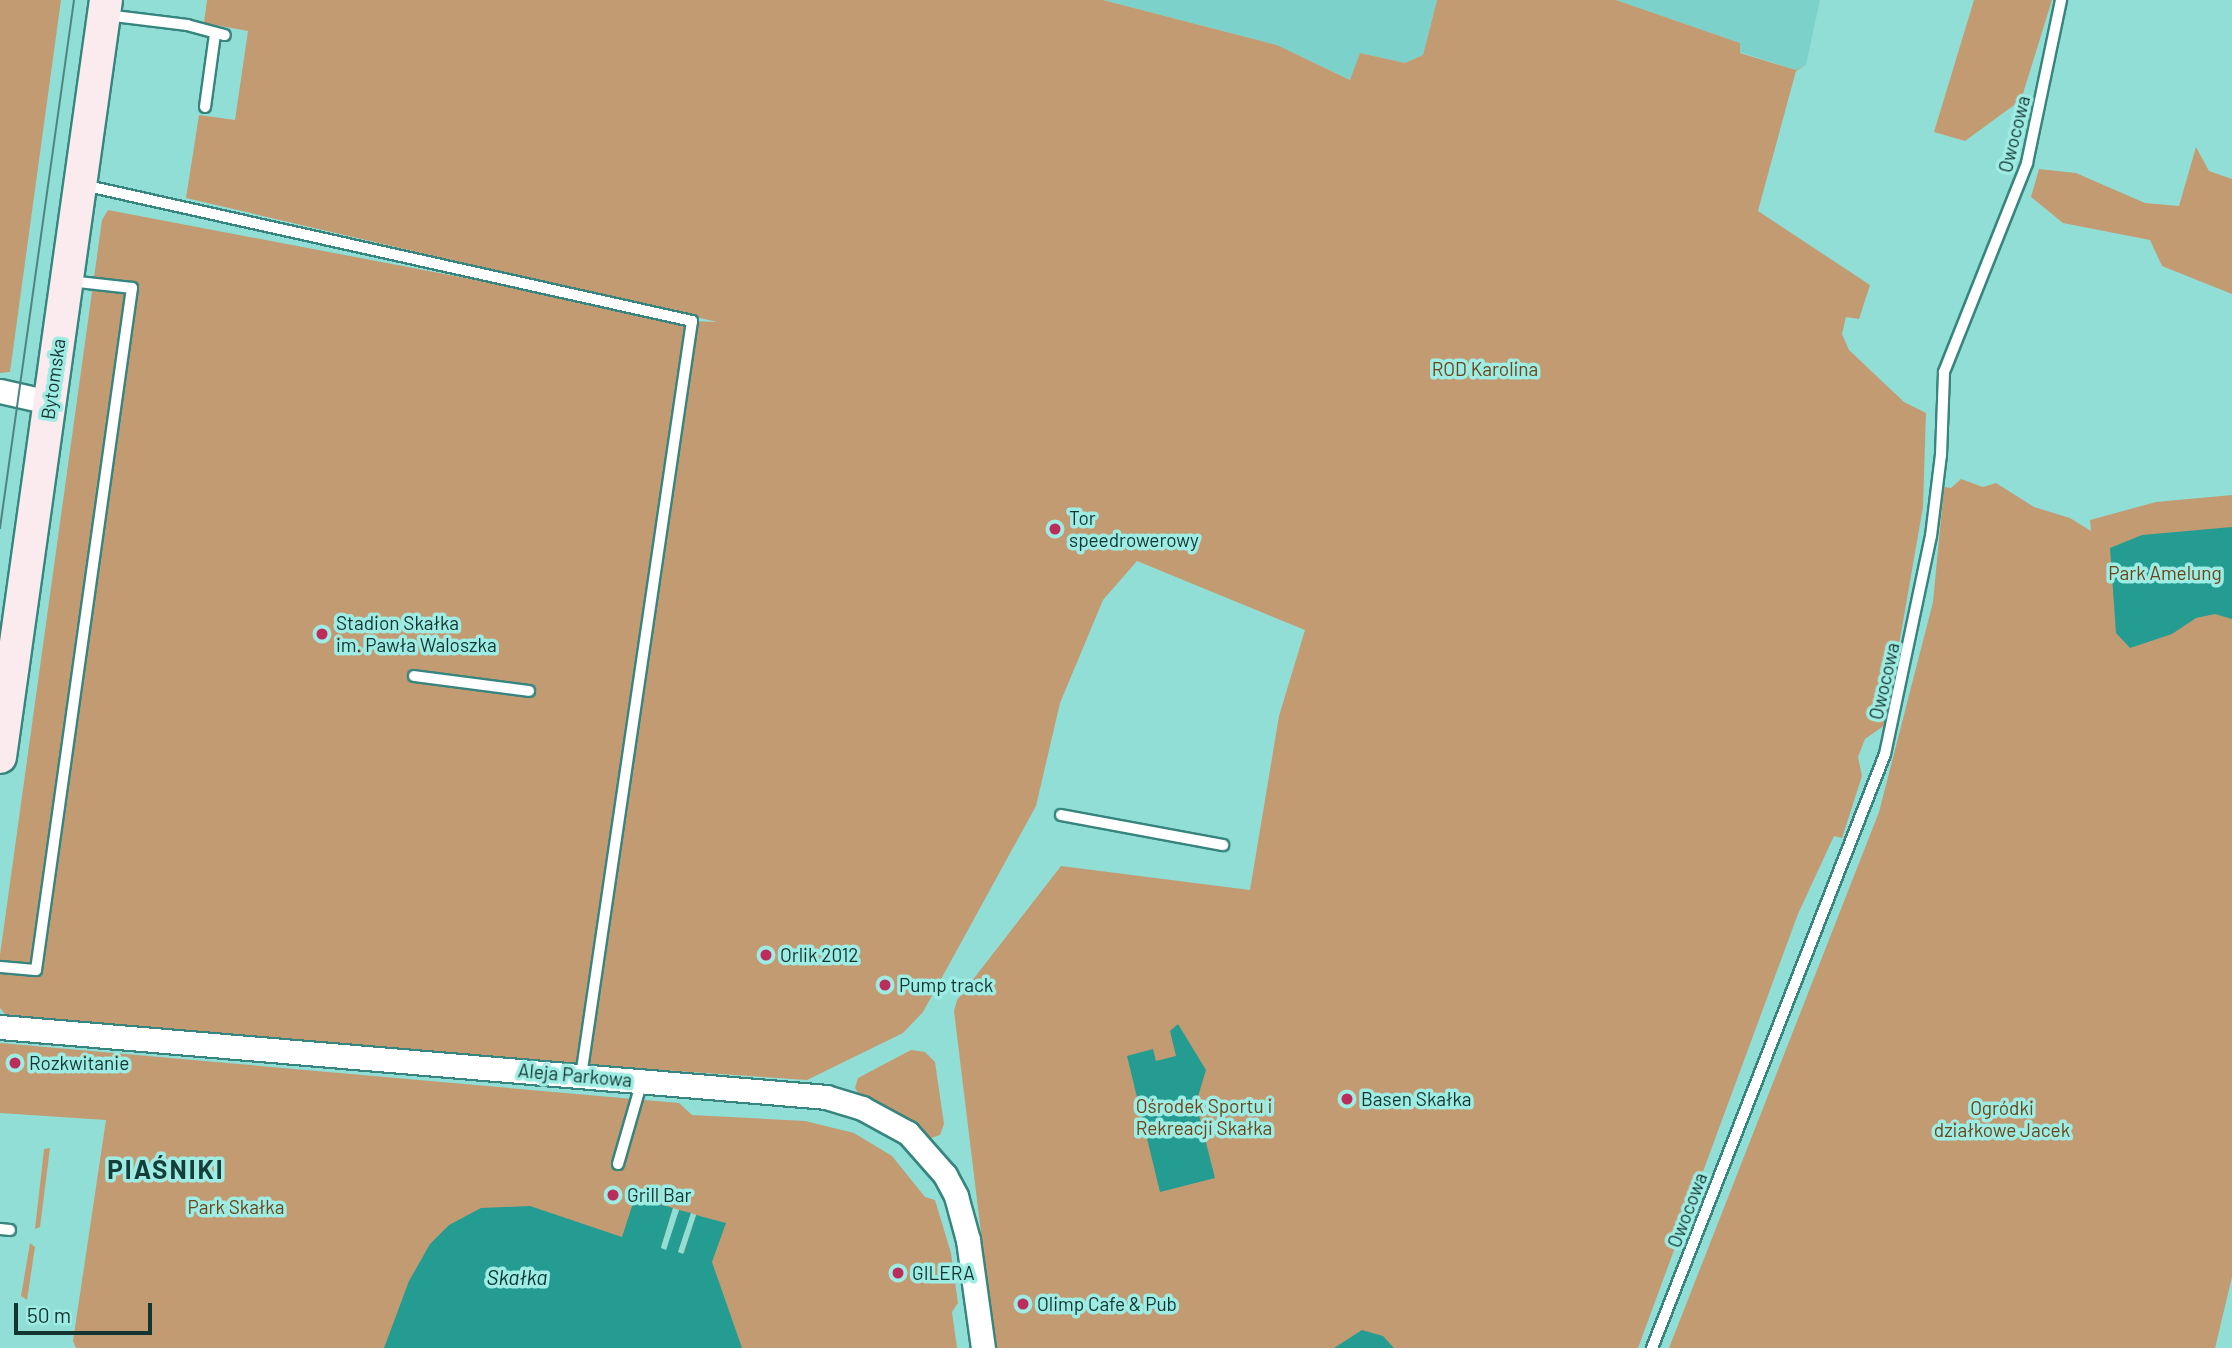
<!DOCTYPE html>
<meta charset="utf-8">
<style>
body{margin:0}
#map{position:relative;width:2232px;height:1348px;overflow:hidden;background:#91ded6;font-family:Barlow,sans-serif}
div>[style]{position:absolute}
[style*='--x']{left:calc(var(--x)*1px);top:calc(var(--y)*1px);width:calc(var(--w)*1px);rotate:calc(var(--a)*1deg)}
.built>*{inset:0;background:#7cd2ca}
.green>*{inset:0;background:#c39b73}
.water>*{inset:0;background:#249c92}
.pier>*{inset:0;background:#91ded6}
.roads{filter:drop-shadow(2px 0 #37857e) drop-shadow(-2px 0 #37857e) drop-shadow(0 2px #37857e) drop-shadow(0 -2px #37857e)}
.service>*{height:10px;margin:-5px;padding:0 5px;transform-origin:5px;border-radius:5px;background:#fff}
.minor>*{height:23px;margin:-11.5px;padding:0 11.5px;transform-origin:11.5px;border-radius:11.5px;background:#fff}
.secondary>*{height:32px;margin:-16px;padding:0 16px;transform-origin:16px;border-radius:16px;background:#fbebee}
.tram>*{height:2px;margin:-1px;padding:0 1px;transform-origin:1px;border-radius:1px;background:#4f857f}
.dots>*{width:19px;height:19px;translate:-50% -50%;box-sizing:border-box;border:4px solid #9eece3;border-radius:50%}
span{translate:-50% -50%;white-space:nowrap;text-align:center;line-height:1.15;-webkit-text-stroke:7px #9eece3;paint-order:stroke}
.street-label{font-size:19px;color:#133430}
.park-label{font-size:19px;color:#6b4518}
.poi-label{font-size:19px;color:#133430}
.left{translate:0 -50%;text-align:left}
.water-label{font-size:21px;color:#003430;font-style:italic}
.district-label{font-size:26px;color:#153e3a;font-weight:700;letter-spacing:2px}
.scale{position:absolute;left:14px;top:1303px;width:138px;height:32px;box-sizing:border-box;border:4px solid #133430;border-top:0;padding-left:9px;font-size:21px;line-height:24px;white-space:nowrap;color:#133430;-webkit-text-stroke:5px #9eece3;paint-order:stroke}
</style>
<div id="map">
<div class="built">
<i style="clip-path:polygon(1104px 0,1437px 0,1423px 55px,1405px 63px,1360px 53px,1351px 80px,1277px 45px)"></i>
<i style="clip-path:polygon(1616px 0,1820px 0,1806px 65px,1796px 70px,1740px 52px,1740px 43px)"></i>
</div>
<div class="green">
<i style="clip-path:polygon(0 0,61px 0,10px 372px,0 373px)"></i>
<i style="clip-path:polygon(207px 0,1103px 0,1277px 45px,1350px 80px,1360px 53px,1405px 63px,1423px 55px,1437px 0,1616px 0,1740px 43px,1740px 53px,1796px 70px,1806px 65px,1796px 71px,1758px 211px,1870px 285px,1859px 319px,1846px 317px,1842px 334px,1849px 350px,1904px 402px,1926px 413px,1923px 507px,1885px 725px,1865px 739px,1858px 757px,1862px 776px,1842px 838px,1834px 836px,1798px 914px,1638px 1348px,995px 1348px,954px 1011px,957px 1000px,1061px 866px,1250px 890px,1279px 716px,1305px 630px,1137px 561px,1103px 600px,1060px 703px,1036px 806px,923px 1012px,903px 1033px,807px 1080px,412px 1053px,9px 1017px,4px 1013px,0 1008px,0 955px,102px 220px,108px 210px,692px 321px,717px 322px,186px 198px,199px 115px,235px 120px,248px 31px,204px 23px)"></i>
<i style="clip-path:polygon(1974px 0,2052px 0,2021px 100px,1965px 141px,1934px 132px)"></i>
<i style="clip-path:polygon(2196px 147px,2209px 171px,2232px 179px,2232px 294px,2162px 266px,2150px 240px,2063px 223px,2031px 197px,2039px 169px,2076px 173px,2145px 203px,2179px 206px)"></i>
<i style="clip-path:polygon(1961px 479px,1983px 487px,1996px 483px,2034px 507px,2070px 518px,2091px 531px,2090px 520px,2156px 502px,2232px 495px,2232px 1277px,2215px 1348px,1669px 1348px,1879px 812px,1933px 602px,1944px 487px,1951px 488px)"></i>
<i style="clip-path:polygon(0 1043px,679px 1103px,692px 1115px,805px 1121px,854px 1133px,892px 1156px,925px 1197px,935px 1200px,951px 1253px,958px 1303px,952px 1312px,957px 1348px,76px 1348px,73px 1341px,106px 1120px,0 1113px)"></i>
<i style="clip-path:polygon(911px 1050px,925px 1052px,935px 1062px,944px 1124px,940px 1135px,931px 1138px,860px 1096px,855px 1088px,858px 1078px)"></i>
<i style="clip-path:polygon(50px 1148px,40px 1227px,35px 1229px,44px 1149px)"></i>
<i style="clip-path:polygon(30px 1243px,35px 1247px,27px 1300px,21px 1296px)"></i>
</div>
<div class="water">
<i style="clip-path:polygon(2232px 527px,2232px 619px,2215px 614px,2196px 618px,2172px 634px,2130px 648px,2116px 633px,2110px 548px,2142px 535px)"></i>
<i style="clip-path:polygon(1178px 1024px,1206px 1070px,1196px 1103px,1215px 1178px,1160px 1192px,1127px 1056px,1153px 1049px,1156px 1061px,1176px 1056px,1170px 1031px)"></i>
<i style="clip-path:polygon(635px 1197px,673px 1208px,661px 1247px,666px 1249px,679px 1210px,691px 1213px,678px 1252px,684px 1253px,696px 1215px,726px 1223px,712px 1262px,742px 1348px,384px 1348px,409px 1281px,430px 1244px,449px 1225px,481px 1208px,530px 1206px,622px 1237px)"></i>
<i style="clip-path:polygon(1362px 1330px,1383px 1336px,1394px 1348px,1334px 1348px)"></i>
</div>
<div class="pier">
<i style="clip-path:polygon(673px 1208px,679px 1210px,666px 1250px,661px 1248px)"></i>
<i style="clip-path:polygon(691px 1213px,696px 1215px,683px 1254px,678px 1252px)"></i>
</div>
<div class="roads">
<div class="service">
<i style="--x:106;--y:15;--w:82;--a:7"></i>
<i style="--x:187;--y:25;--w:39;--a:15"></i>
<i style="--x:205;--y:107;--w:74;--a:-82.2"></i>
<i style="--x:83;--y:185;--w:624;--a:12.59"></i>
<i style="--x:692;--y:321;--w:763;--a:98.36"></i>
<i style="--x:414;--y:676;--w:116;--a:7.4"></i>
<i style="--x:1061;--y:815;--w:165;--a:10.5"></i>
<i style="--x:0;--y:967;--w:36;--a:5"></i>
<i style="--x:36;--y:970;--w:689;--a:-81.99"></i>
<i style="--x:132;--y:288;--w:63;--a:-173.7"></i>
<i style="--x:618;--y:1164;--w:86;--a:-73.9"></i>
<i style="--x:0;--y:1229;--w:10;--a:6"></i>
<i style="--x:1652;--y:1348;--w:638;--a:-68.58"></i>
<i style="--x:1885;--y:754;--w:223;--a:-78.1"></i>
<i style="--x:1931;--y:536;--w:82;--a:-83"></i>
<i style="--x:1941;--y:455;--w:83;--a:-87.9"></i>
<i style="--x:1944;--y:372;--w:225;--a:-68.3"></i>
<i style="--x:2027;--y:163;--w:167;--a:-78.2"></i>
</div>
<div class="minor">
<i style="--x:0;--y:391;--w:50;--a:12.7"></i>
<i style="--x:0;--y:1027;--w:829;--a:4.84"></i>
<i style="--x:826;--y:1097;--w:38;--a:17"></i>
<i style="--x:862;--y:1108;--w:52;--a:28.5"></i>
<i style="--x:908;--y:1133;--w:56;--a:48.6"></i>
<i style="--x:945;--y:1175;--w:24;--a:62"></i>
<i style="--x:956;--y:1196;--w:46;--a:74.7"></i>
<i style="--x:968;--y:1240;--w:109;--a:82.1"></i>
</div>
<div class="secondary">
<i style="--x:0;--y:757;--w:764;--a:-82.03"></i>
</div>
</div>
<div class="tram">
<i style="--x:0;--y:528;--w:533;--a:-82.02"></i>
</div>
<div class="dots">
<i style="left:1055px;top:529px;background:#bc2d5b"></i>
<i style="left:322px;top:634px;background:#bc2d5b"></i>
<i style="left:766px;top:955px;background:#bc2d5b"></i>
<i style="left:885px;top:985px;background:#bc2d5b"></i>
<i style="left:15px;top:1063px;background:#bc2d5b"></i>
<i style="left:1347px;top:1099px;background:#bc2d5b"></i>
<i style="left:613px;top:1195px;background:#bc2d5b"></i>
<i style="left:898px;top:1273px;background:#bc2d5b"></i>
<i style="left:1023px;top:1304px;background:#bc2d5b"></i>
</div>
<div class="street-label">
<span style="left:2014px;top:134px;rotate:-76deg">Owocowa</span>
<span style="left:53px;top:379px;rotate:-82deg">Bytomska</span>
<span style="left:1884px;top:681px;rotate:-77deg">Owocowa</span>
<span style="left:575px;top:1075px;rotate:5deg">Aleja Parkowa</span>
<span style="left:1687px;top:1210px;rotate:-69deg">Owocowa</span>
</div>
<div class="park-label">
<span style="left:1485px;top:369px">ROD Karolina</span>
<span style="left:2165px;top:573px">Park Amelung</span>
<span style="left:1204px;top:1117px">Ośrodek Sportu i<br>Rekreacji Skałka</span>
<span style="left:2002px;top:1119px">Ogródki<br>działkowe Jacek</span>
<span style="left:236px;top:1207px">Park Skałka</span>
</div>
<div class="poi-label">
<span class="left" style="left:1069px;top:529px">Tor<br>speedrowerowy</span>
<span class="left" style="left:336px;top:634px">Stadion Skałka<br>im. Pawła Waloszka</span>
<span class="left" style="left:780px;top:955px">Orlik 2012</span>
<span class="left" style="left:899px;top:985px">Pump track</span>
<span class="left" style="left:29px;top:1063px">Rozkwitanie</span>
<span class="left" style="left:1361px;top:1099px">Basen Skałka</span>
<span class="left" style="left:627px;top:1195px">Grill Bar</span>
<span class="left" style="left:912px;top:1273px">GILERA</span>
<span class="left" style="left:1037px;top:1304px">Olimp Cafe &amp; Pub</span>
</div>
<div class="water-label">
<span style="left:517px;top:1277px">Skałka</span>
</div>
<div class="district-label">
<span style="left:166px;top:1169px">PIAŚNIKI</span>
</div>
<div class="scale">50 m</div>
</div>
